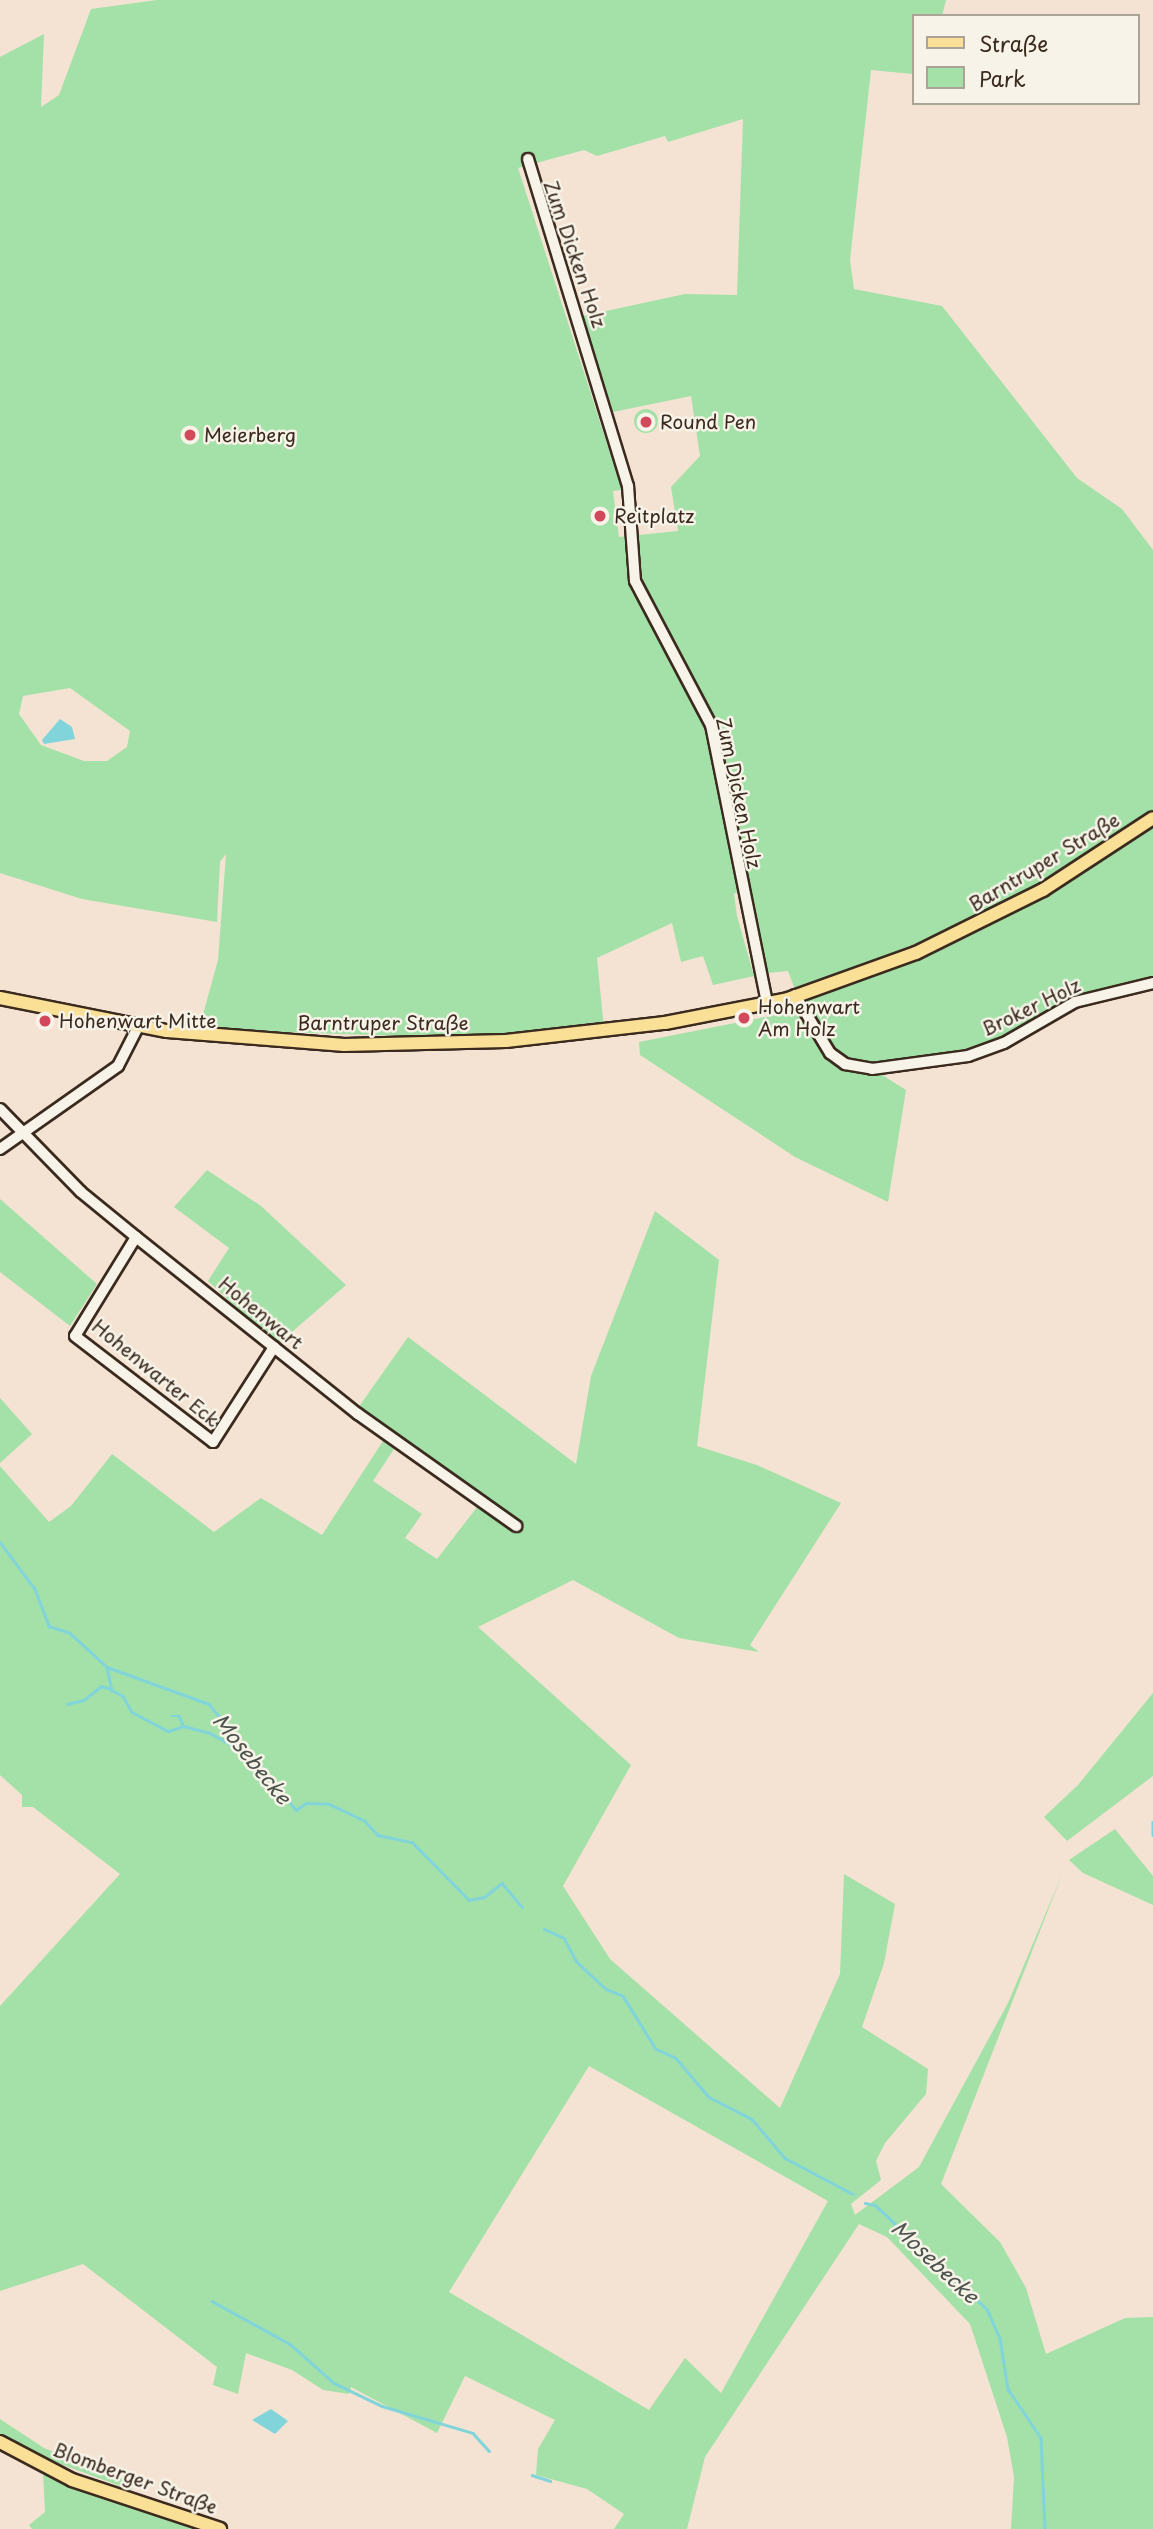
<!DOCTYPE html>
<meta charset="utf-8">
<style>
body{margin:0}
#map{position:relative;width:1153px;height:2529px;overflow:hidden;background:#f4e3d2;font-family:"Playpen Sans",sans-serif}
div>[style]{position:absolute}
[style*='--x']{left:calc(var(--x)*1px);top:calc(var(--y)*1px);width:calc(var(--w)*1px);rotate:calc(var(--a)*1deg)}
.green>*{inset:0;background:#a3e1a8}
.round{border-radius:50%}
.water>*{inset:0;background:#82d4db}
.stream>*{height:2.5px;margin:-1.25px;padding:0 1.25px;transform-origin:1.25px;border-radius:1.25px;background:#82d4db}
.roads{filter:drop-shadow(2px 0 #3b2a1e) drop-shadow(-2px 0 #3b2a1e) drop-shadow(0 2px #3b2a1e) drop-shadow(0 -2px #3b2a1e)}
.minor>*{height:10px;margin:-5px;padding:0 5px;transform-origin:5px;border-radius:5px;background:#f7f3e8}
.major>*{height:12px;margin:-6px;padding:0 6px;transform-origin:6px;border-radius:6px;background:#fadf96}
.dots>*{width:19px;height:19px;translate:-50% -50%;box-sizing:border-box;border:4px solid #f7f3e8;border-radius:50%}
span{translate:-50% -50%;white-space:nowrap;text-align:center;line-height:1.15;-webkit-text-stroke:5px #f7f3e8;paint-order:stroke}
.street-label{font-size:19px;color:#3b2a1e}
.poi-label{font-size:19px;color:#3b2a1e}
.left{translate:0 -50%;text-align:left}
.water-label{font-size:21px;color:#4d544d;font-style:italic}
.legend{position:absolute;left:912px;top:14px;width:228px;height:91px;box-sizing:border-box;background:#f7f3e8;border:2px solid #aca397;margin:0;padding:9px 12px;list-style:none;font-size:21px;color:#3b2a1e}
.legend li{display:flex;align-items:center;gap:14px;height:35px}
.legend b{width:35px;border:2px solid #aca397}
</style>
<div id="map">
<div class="green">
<i style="clip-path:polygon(evenodd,157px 0,946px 0,942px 16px,913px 16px,913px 74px,871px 70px,850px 260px,854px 289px,942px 306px,1077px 478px,1122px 509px,1153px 550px,1153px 981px,1097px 992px,986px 1049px,873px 1067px,855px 1063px,835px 1055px,801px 1005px,788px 971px,756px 974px,739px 891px,734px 894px,737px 916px,754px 976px,713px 985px,703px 956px,681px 962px,672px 923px,597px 958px,604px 1029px,431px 1037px,199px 1029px,218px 960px,226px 854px,220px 862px,217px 922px,82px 899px,0 873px,0 57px,44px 34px,41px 107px,59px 95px,91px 9px,157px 0,743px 119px,737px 295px,685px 294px,583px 316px,613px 412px,691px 396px,700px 456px,671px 487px,678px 531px,619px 537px,613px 491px,622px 490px,518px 168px,584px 150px,597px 156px,665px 136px,668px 142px,743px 119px,157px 0,70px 688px,130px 731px,127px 747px,107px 761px,84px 761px,41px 745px,19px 714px,23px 696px,70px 688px)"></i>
<i class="round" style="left:634px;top:409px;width:24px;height:24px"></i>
<i style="clip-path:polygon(796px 1011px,826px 1052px,876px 1071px,906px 1090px,888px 1202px,795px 1157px,640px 1055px,639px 1042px)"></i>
<i style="clip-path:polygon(207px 1170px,261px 1206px,346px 1285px,277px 1345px,208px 1281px,229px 1248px,174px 1207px)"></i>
<i style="clip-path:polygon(0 1199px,97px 1284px,70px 1326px,0 1272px)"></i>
<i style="clip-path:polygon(evenodd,655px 1211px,719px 1260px,697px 1446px,757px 1465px,841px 1503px,750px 1645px,759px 1652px,679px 1638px,573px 1580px,478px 1627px,631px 1765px,563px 1886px,610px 1959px,780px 2108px,840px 1974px,844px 1874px,895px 1904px,884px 1963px,862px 2027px,928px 2069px,926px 2094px,885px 2143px,876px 2161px,881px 2180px,851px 2204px,855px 2215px,919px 2167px,1008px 2003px,1063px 1872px,941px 2184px,1000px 2242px,1026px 2288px,1046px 2354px,1125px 2318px,1153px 2317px,1153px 2529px,1011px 2529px,1014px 2477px,1007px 2437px,970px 2324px,887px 2237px,859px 2224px,705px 2457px,687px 2529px,614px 2529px,624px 2514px,587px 2489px,536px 2475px,538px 2449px,555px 2420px,465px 2376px,437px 2433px,351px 2387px,349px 2394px,323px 2390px,292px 2370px,246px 2353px,238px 2394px,213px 2385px,217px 2367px,83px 2264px,0 2291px,0 2006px,120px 1874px,33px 1807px,22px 1807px,22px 1795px,0 1775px,0 1466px,49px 1522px,71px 1506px,112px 1454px,214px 1532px,261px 1498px,322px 1535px,385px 1438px,396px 1446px,373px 1481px,422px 1514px,405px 1538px,437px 1559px,481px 1502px,453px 1475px,358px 1408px,408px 1337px,576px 1464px,591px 1376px,655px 1211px,589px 2066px,828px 2201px,721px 2393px,685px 2358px,649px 2410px,449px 2292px,589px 2066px)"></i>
<i style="clip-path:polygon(0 1398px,32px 1434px,0 1463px)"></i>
<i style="clip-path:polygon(1153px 1693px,1153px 1776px,1067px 1841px,1044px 1817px,1078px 1785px)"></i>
<i style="clip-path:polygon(1115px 1829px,1153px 1876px,1153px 1905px,1083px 1873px,1069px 1860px)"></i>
<i style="clip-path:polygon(0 2419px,44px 2448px,135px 2484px,131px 2490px,47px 2459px,0 2434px)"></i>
<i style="clip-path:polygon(43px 2473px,103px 2496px,194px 2529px,32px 2529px,29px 2525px,45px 2512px)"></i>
</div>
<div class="water">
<i style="clip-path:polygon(60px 719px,72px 727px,75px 739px,44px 744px,42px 740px)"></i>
<i style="clip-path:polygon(271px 2409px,288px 2421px,275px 2434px,252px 2420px)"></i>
</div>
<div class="stream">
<i style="--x:0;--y:1542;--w:59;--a:53.3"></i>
<i style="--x:35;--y:1589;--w:40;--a:69"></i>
<i style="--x:49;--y:1626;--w:22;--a:18"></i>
<i style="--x:70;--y:1633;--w:50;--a:42.6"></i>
<i style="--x:107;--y:1667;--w:109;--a:19.9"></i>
<i style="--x:209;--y:1704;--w:137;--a:50.6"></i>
<i style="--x:296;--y:1810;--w:12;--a:-35"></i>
<i style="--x:306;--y:1803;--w:23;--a:2"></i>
<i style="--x:329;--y:1804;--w:38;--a:25"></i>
<i style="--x:364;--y:1820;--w:21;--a:47"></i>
<i style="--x:378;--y:1835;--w:35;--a:12"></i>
<i style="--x:412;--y:1842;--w:81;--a:45.5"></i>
<i style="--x:469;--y:1900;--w:15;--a:-11"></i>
<i style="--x:484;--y:1897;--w:23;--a:-38"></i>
<i style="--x:502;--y:1883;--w:31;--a:50"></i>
<i style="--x:107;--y:1667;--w:24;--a:78"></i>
<i style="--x:112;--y:1690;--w:13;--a:29"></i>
<i style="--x:123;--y:1696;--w:18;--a:61"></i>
<i style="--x:132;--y:1712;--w:41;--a:27.8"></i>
<i style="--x:168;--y:1731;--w:17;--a:-17"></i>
<i style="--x:184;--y:1726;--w:27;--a:15"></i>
<i style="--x:210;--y:1733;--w:39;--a:29"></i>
<i style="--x:67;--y:1704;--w:17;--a:-13"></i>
<i style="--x:84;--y:1700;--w:22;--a:-39"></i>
<i style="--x:101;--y:1686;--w:10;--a:17"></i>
<i style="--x:171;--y:1716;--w:8;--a:0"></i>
<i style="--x:179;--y:1716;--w:10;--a:66"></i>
<i style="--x:1153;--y:1822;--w:13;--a:90"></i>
<i style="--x:544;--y:1929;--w:22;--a:24"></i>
<i style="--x:564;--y:1938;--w:26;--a:62"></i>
<i style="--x:576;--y:1961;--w:41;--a:43"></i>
<i style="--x:606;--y:1989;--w:18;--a:22"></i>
<i style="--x:623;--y:1996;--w:62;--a:58.1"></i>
<i style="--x:656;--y:2049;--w:22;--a:24"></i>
<i style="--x:676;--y:2058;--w:51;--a:49.8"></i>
<i style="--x:709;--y:2097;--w:48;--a:27.1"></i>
<i style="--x:752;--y:2119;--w:51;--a:49.8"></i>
<i style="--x:785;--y:2158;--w:77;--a:27.9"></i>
<i style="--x:865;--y:2203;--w:10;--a:11"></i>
<i style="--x:875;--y:2205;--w:153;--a:42.9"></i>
<i style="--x:987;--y:2309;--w:32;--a:66"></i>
<i style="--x:1000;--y:2338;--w:52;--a:81.1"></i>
<i style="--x:1008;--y:2389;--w:59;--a:56"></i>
<i style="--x:1041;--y:2438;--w:91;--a:87.5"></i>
<i style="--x:212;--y:2301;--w:89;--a:28.9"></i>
<i style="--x:290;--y:2344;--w:59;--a:41.6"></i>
<i style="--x:334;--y:2383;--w:53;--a:25.6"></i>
<i style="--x:382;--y:2406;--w:95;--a:16.5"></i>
<i style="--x:473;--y:2433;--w:24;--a:48"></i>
<i style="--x:532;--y:2475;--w:19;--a:18"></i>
</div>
<div class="roads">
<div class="minor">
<i style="--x:528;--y:159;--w:342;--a:73"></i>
<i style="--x:628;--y:486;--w:95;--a:85.8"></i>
<i style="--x:635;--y:581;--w:163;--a:62.2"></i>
<i style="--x:711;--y:725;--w:284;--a:78.6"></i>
<i style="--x:795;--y:995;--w:68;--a:58.9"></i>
<i style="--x:830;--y:1053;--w:19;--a:36"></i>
<i style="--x:845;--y:1064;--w:27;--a:10"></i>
<i style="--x:872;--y:1069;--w:97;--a:-7.7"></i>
<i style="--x:968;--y:1056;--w:38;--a:-20"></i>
<i style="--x:1004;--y:1043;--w:82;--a:-30"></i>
<i style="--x:1075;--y:1002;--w:80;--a:-13.7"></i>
<i style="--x:0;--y:1109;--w:116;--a:45.7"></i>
<i style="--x:81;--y:1192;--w:71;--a:39.3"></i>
<i style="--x:136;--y:1237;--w:284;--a:38.6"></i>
<i style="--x:358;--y:1414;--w:194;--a:35.3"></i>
<i style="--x:0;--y:1149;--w:144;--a:-35.1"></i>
<i style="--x:118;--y:1066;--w:44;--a:-62.9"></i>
<i style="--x:136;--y:1237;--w:116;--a:121.6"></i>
<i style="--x:75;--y:1336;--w:174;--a:37.5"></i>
<i style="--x:213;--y:1442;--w:113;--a:-57.3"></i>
</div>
<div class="major">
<i style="--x:0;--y:998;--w:170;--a:11.2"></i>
<i style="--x:167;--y:1031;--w:178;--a:4.5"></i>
<i style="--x:344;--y:1045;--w:162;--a:-1.4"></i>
<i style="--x:506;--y:1041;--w:160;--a:-6.5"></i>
<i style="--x:665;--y:1023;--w:125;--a:-11"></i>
<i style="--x:788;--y:999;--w:136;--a:-19.8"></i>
<i style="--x:916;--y:953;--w:142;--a:-26.4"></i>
<i style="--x:1043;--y:890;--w:131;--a:-33.2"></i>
<i style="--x:0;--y:2442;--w:81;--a:27.8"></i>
<i style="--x:72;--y:2480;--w:156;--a:18.3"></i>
</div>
</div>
<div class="dots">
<i style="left:646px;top:422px;background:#d1495b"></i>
<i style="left:190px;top:435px;background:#d1495b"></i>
<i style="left:600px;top:516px;background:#d1495b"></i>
<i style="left:744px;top:1018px;background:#d1495b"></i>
<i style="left:45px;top:1021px;background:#d1495b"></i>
</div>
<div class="street-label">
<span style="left:575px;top:254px;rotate:71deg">Zum Dicken Holz</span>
<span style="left:739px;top:793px;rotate:78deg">Zum Dicken Holz</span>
<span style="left:1044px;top:862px;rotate:-31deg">Barntruper Straße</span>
<span style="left:1031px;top:1007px;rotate:-26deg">Broker Holz</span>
<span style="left:383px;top:1023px">Barntruper Straße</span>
<span style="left:261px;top:1313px;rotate:39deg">Hohenwart</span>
<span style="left:156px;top:1373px;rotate:39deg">Hohenwarter Eck</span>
<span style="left:135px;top:2478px;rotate:20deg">Blomberger Straße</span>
</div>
<div class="poi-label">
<span class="left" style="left:660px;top:422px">Round Pen</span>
<span class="left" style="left:204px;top:435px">Meierberg</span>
<span class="left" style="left:614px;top:516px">Reitplatz</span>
<span class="left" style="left:758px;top:1018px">Hohenwart<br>Am Holz</span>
<span class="left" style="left:59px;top:1021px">Hohenwart Mitte</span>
</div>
<div class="water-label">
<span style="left:253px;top:1758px;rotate:51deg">Mosebecke</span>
<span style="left:936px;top:2261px;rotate:43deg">Mosebecke</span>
</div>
<ul class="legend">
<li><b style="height:9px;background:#fadf96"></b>Straße</li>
<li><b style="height:19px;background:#a3e1a8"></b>Park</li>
</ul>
</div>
